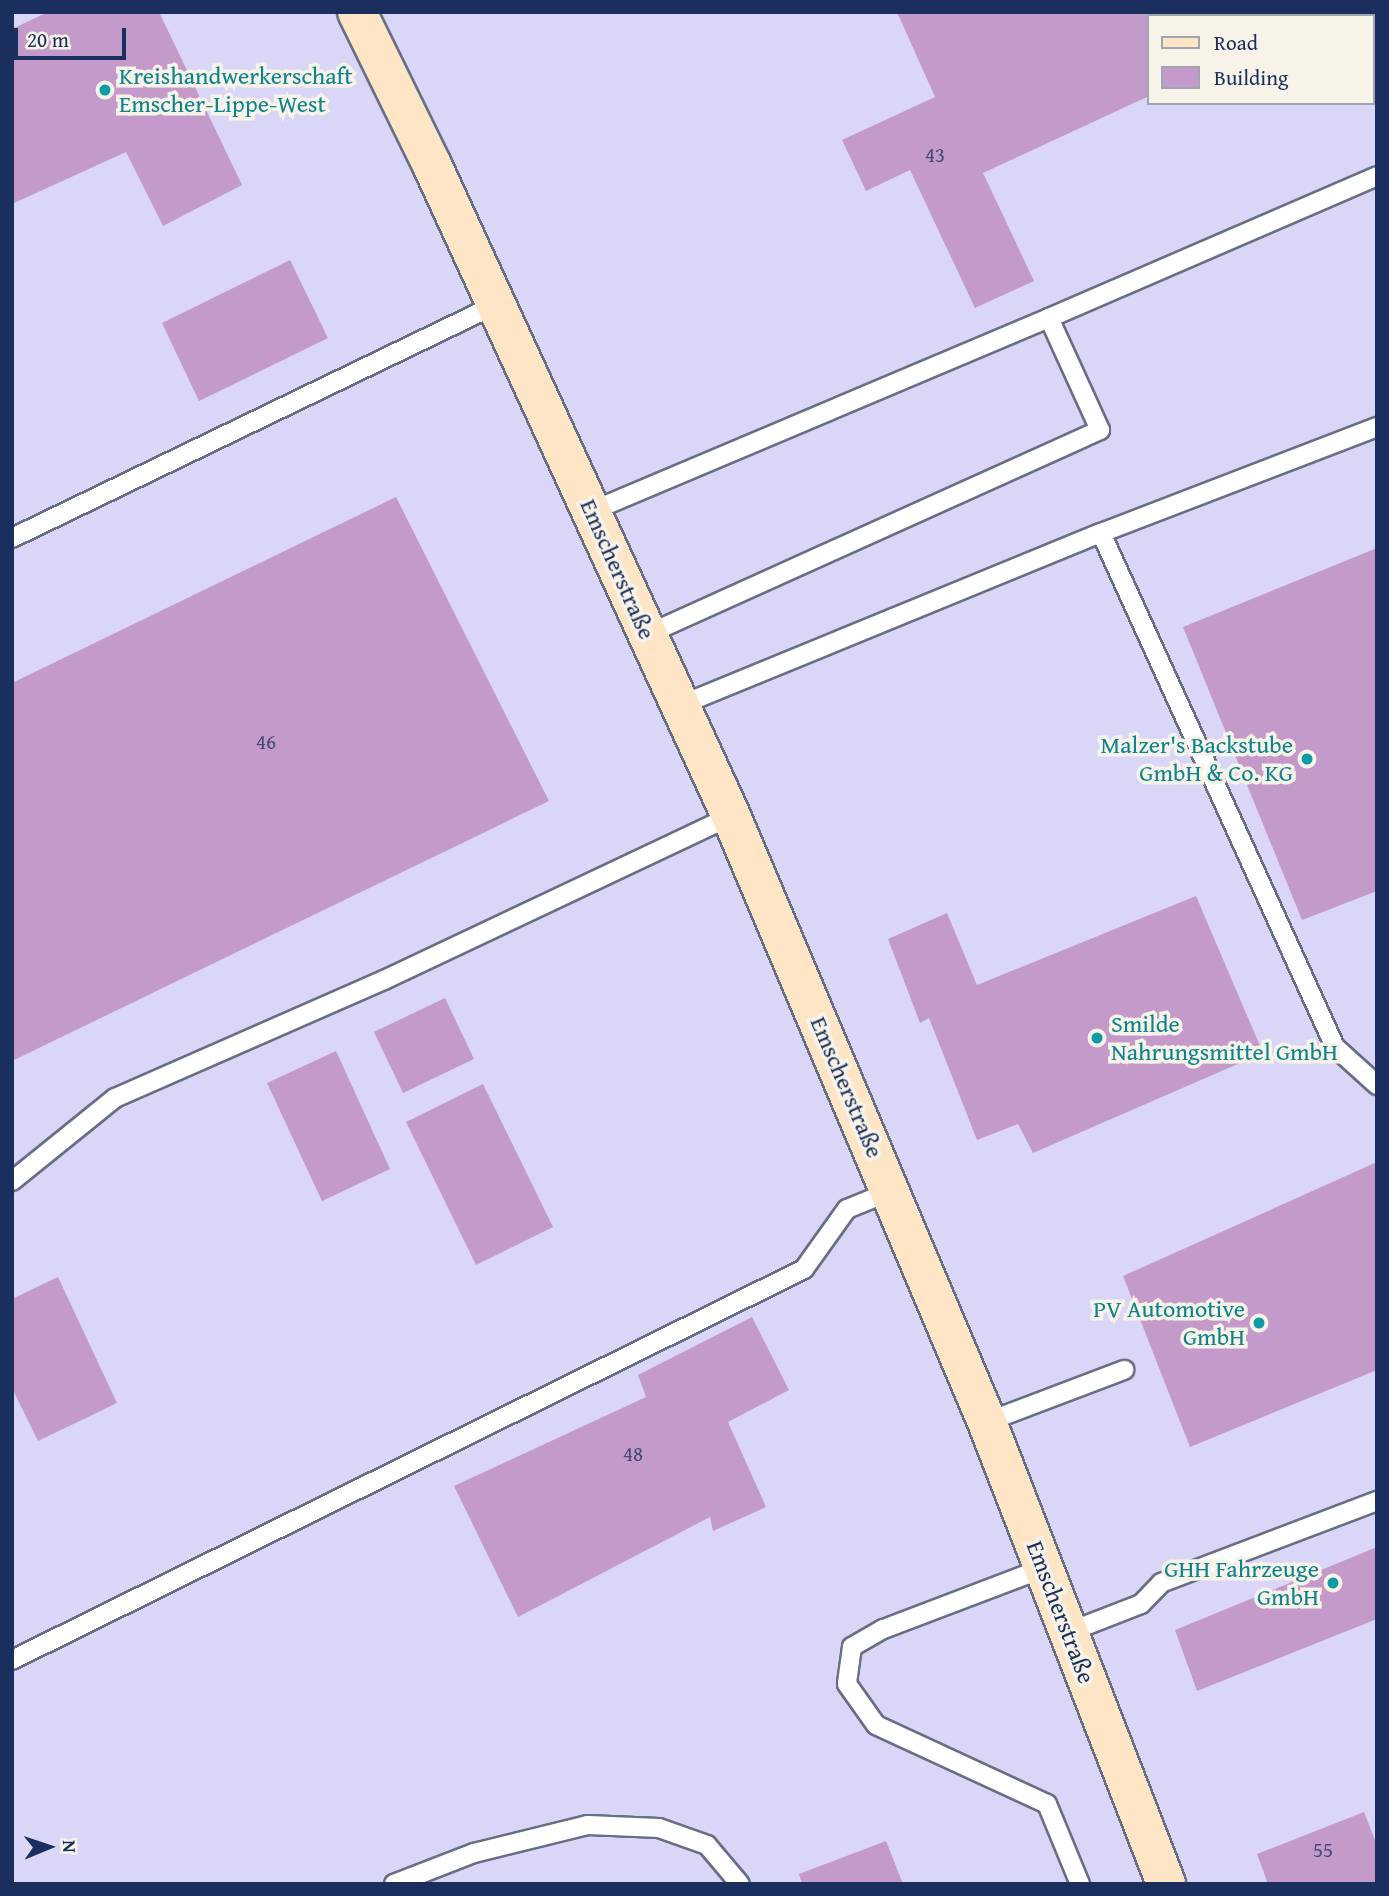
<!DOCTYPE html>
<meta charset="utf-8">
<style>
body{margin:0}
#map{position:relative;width:1389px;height:1896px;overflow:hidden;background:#f2e5cc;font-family:"Gentium Book Plus",serif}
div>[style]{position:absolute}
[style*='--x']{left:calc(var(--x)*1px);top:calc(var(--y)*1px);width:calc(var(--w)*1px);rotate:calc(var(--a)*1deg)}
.built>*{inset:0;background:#dad6f7}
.building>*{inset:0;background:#c49acb}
.roads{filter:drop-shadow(2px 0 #666f84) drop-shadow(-2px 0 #666f84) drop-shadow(0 2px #666f84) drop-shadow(0 -2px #666f84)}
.lane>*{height:18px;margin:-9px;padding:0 9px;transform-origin:9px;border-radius:9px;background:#fff}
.secondary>*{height:38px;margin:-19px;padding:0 19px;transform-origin:19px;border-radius:19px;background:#fde5c5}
.dots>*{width:19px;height:19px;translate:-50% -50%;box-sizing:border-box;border:4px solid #f7f3e8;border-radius:50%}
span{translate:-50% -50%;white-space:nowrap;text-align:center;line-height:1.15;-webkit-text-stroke:7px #f7f3e8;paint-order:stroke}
.number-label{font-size:21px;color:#454a79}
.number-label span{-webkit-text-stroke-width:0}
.culture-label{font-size:24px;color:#0d838f}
.left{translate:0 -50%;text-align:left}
.right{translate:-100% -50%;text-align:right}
.street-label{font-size:24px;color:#1b2f5e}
.frame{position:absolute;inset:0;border:14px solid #1b2f5e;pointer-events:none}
.legend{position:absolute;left:1147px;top:14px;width:228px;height:91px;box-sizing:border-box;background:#f7f3e8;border:2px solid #9fa5b1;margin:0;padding:9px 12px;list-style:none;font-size:21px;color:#1b2f5e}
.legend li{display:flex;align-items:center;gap:14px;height:35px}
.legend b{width:35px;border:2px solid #9fa5b1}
.north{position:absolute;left:14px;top:1812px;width:70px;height:70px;-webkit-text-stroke:5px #f7f3e8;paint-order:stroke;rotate:88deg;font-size:19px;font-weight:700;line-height:28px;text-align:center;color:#1b2f5e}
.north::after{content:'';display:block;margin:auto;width:24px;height:32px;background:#1b2f5e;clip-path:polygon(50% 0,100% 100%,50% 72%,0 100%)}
.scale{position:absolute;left:14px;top:28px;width:112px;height:32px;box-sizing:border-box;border:4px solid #1b2f5e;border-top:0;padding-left:9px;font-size:21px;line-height:24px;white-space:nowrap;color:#1b2f5e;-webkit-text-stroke:5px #f7f3e8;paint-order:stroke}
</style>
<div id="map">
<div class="built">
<i style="clip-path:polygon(evenodd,12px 12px,1377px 12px,1377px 1884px,12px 1884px,12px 12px,1149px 16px,1373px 16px,1373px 103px,1149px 103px,1149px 16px)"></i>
</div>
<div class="building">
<i style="clip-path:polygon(48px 12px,159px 12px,242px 185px,163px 226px,126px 152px,12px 204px,12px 29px)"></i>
<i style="clip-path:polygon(897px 12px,1377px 12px,1377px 40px,1373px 42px,1373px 16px,1149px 16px,1149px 96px,983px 173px,1034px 281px,975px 308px,910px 170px,866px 191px,842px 140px,935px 97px)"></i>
<i style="clip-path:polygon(290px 260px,328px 338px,199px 401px,162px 323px)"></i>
<i style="clip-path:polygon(396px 497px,549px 801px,12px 1061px,12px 683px)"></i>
<i style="clip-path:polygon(1377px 548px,1377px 891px,1302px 920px,1183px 627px)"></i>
<i style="clip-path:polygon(1196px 896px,1263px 1053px,1033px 1153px,1018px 1124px,977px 1140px,929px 1018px,920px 1023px,888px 939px,947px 913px,977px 985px)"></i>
<i style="clip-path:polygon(445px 998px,474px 1059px,403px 1093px,374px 1032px)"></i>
<i style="clip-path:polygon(336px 1051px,390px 1169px,322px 1201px,267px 1083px)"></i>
<i style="clip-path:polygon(483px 1084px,553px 1227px,476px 1265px,406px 1122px)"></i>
<i style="clip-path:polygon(1377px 1162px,1377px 1370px,1190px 1447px,1123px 1276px)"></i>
<i style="clip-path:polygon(58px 1277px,117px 1403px,38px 1441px,12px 1388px,12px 1299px)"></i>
<i style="clip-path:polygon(752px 1317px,789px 1390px,728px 1422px,766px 1507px,713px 1531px,710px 1517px,518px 1617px,454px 1486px,646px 1397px,638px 1375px)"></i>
<i style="clip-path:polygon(1377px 1547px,1377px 1619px,1197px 1691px,1175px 1630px)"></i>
<i style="clip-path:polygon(1364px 1812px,1377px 1845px,1377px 1884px,1268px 1884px,1257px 1854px)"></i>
<i style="clip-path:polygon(886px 1841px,903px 1884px,802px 1884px,799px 1874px)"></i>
</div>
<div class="roads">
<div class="lane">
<i style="--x:1049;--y:318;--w:357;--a:-23.4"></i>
<i style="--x:1377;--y:427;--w:296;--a:159"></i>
<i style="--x:1101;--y:533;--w:565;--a:65.52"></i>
<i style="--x:1335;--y:1047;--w:57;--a:42.1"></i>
<i style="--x:592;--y:511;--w:496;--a:-22.9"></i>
<i style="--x:1049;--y:318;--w:123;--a:65.5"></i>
<i style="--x:1100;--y:430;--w:496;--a:155.7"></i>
<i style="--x:12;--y:538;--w:536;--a:-25.75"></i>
<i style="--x:681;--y:705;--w:454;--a:-22.3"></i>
<i style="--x:12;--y:1181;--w:132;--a:-38.9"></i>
<i style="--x:115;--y:1098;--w:294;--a:-23.7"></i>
<i style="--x:384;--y:980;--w:384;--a:-25.3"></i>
<i style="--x:987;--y:1422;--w:147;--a:-20.8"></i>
<i style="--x:1044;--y:1568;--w:172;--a:159.2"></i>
<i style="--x:883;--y:1629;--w:36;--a:150"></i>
<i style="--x:852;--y:1647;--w:37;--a:98"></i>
<i style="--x:847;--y:1684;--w:50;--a:54.7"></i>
<i style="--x:876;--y:1725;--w:188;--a:24.8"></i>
<i style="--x:1047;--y:1804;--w:87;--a:67.6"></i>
<i style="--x:1069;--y:1632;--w:77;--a:-21.3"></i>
<i style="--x:1141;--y:1604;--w:29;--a:-46"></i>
<i style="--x:1161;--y:1583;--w:231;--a:-20.8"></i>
<i style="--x:12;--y:1660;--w:883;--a:-26.27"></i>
<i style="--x:804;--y:1269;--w:74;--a:-54.4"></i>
<i style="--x:847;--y:1209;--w:48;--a:-22.2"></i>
<i style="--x:394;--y:1884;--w:86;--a:-21.2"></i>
<i style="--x:474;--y:1853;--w:117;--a:-13.8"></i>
<i style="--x:588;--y:1825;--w:71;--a:2.4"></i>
<i style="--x:659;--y:1828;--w:51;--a:19.5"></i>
<i style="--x:707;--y:1845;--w:51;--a:49.8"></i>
</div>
<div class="secondary">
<i style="--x:357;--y:12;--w:170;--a:63.9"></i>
<i style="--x:432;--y:165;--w:716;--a:65.33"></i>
<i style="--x:731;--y:816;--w:658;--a:67.1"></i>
<i style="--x:987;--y:1422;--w:495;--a:68.8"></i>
</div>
</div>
<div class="dots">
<i style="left:105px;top:90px;background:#0f9aa8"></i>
<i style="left:1307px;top:759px;background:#0f9aa8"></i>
<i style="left:1097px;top:1038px;background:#0f9aa8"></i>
<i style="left:1259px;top:1323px;background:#0f9aa8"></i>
<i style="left:1333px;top:1583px;background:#0f9aa8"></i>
</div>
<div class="number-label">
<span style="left:935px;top:155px">43</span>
<span style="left:266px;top:742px">46</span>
<span style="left:633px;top:1454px">48</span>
<span style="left:1323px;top:1850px">55</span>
</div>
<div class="culture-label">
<span class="left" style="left:119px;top:90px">Kreishandwerkerschaft<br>Emscher-Lippe-West</span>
<span class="right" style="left:1293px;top:759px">Malzer's Backstube<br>GmbH &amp; Co. KG</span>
<span class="left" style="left:1111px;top:1038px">Smilde<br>Nahrungsmittel GmbH</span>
<span class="right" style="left:1245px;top:1323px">PV Automotive<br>GmbH</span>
<span class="right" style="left:1319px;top:1583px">GHH Fahrzeuge<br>GmbH</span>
</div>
<div class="street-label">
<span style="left:618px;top:569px;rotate:66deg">Emscherstraße</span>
<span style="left:847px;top:1087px;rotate:67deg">Emscherstraße</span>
<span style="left:1061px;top:1612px;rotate:69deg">Emscherstraße</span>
</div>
<div class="frame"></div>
<ul class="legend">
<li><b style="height:9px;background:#fde5c5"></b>Road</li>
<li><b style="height:19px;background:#c49acb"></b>Building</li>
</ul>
<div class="north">N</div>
<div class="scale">20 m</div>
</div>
